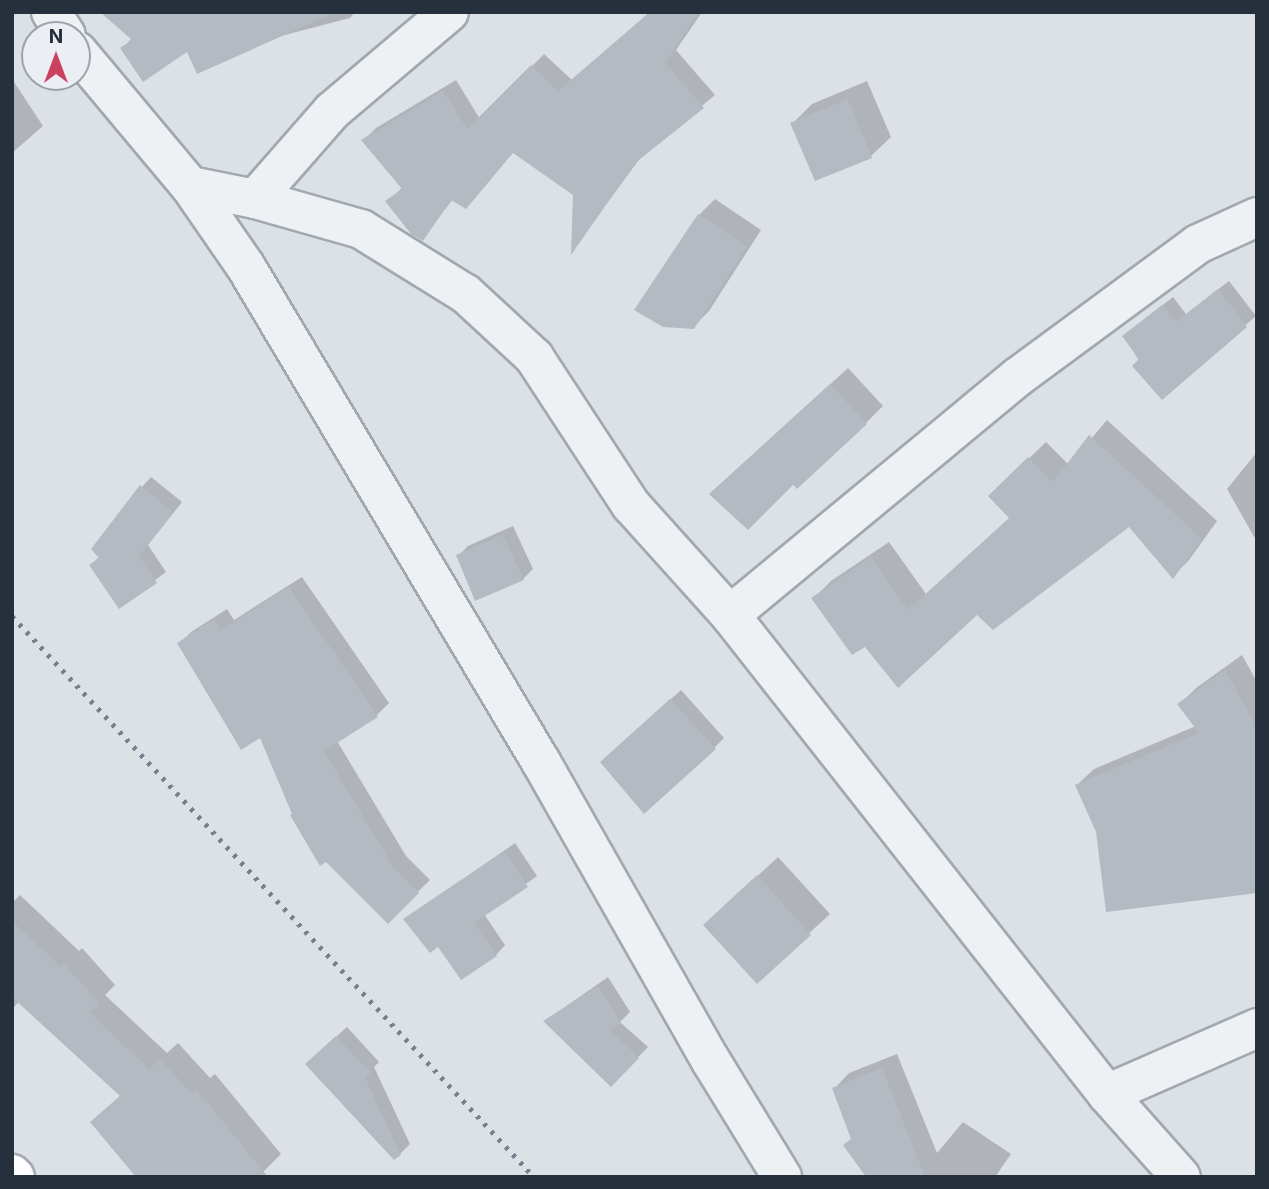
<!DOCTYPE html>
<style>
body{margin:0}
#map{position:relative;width:1269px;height:1189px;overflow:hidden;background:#dce1e6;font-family:Inter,sans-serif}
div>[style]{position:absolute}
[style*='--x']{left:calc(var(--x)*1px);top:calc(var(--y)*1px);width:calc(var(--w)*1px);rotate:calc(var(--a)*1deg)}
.shadow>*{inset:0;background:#0003}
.building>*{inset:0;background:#b3bac2}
.roads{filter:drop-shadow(2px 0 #a2a8b0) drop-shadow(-2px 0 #a2a8b0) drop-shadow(0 2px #a2a8b0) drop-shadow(0 -2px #a2a8b0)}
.street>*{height:38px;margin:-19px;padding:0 19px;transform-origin:19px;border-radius:19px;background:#eef1f4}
.secondary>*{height:38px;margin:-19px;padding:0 19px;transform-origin:19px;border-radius:19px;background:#fff}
.rail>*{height:5px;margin-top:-2.5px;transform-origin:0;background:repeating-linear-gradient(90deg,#76818f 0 3.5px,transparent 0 10.5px)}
span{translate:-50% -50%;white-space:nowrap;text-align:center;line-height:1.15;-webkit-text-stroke:6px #ebeff4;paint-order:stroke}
.frame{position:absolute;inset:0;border:14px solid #262f3c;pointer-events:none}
.north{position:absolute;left:21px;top:21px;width:70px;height:70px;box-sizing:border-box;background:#ebeff4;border:2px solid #9ca2aa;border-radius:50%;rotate:0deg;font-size:19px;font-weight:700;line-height:28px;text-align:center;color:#262f3c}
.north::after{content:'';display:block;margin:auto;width:24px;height:32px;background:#ca415f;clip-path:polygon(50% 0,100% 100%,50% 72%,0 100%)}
</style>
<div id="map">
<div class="shadow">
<i style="clip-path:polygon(102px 12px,355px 12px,350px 18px,277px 37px,188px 50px,122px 49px,132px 38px)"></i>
<i style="clip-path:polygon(650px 12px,702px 12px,676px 50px,715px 95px,643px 154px,573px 250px,575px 194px,514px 152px,453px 199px,422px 239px,388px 201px,403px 187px,364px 140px,376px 128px,456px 80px,480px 119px,544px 54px,572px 80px)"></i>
<i style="clip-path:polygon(12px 79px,43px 126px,12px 153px)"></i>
<i style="clip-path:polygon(867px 81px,891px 137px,871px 156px,792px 124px,812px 104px)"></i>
<i style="clip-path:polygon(715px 199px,761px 230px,709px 311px,693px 327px,699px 215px)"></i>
<i style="clip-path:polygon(1229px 281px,1256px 316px,1162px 398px,1124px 336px,1173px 297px,1186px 314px)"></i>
<i style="clip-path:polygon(848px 368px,883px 406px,866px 423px,793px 482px,729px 477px)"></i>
<i style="clip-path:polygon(1107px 420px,1217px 521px,1189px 560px,1173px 576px,1129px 525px,865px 644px,814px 598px,831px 581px,889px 542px,926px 594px,1011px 517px,990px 496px,1046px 442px,1069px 465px)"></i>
<i style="clip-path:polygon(1257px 452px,1257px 542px,1227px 489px)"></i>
<i style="clip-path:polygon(151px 477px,182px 502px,148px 545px,166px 572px,119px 606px,91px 565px,100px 556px,142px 487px)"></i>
<i style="clip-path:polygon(513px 526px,533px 569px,523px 579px,458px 556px,468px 546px)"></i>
<i style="clip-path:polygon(302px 577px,389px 703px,377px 715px,337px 741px,406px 856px,430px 880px,388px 921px,294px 813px,261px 735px,179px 644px,191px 632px,227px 609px,234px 620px)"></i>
<i style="clip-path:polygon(1242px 655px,1257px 682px,1257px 891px,1098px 832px,1077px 785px,1094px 769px,1196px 726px,1179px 705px,1196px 688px)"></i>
<i style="clip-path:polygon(681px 690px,724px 738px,714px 748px,612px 752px)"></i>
<i style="clip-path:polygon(515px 843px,537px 876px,484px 914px,505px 945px,496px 955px,438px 944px,406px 919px)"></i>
<i style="clip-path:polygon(778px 857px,830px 914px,757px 981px,725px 906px)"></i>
<i style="clip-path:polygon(20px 895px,79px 951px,82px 948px,115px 985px,105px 995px,167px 1053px,178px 1043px,210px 1078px,215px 1074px,281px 1154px,264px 1171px,257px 1177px,92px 1122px,121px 1095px,20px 1001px,12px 1009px,12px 903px)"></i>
<i style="clip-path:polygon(608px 977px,630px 1012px,620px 1022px,648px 1047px,611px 1085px,545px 1021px)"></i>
<i style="clip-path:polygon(347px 1027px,379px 1062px,374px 1067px,410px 1144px,400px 1154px,317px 1054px)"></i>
<i style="clip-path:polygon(897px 1054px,937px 1153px,963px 1122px,1011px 1154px,995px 1177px,868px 1177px,834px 1089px,849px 1073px)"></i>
</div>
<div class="building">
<i style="clip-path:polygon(100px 12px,336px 12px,197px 74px,187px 52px,143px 82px,120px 48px,132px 40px)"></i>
<i style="clip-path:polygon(650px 12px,699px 12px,665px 63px,704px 108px,635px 163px,571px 255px,573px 195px,513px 153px,466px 209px,451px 200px,423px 241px,411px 234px,385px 201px,402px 189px,361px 140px,443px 91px,467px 129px,531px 65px,558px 91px)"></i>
<i style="clip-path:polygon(848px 99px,872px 158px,815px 181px,790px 123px)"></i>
<i style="clip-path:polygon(698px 214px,747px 247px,694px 329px,663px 327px,634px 310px)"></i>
<i style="clip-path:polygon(1218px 289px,1247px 327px,1162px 400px,1132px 366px,1139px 359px,1122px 336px,1162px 305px,1176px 322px)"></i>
<i style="clip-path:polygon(830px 384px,867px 424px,797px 489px,793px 485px,748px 530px,709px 494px)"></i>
<i style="clip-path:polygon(1089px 435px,1202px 539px,1173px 579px,1129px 527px,993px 630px,977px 615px,898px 688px,865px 647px,852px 655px,811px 598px,871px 557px,908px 610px,1009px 518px,988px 496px,1028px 457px,1053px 482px)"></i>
<i style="clip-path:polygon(140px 485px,173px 512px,139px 556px,157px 583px,119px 609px,89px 565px,99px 558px,91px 549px)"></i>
<i style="clip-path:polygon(503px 535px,524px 580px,475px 601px,456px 555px)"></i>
<i style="clip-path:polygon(289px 587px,378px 717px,324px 751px,394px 868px,419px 893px,388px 924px,326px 862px,320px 866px,290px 815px,292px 814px,260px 738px,241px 750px,177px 643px,214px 619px,221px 630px)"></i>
<i style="clip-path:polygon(1225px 670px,1257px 728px,1257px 893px,1106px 912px,1096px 832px,1075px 785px,1199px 733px,1177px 704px)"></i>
<i style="clip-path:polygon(670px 699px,716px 749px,644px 814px,600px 762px)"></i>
<i style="clip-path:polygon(504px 851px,528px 887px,474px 923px,497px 956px,461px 980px,438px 947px,430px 953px,403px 919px)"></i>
<i style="clip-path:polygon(757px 875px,811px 935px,757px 984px,703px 925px)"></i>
<i style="clip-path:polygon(12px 921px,61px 967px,64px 964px,99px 1003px,89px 1012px,149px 1069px,160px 1059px,192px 1094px,197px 1090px,268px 1177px,136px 1177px,90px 1122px,120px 1096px,12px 997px)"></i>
<i style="clip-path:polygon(598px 986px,621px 1023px,610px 1030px,639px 1058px,611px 1087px,543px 1021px)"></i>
<i style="clip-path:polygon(336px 1036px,371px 1073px,365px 1078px,401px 1155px,394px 1160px,305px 1064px)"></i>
<i style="clip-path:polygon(882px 1068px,925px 1177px,866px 1177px,843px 1145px,851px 1139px,832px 1088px)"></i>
</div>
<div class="roads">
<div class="street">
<i style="--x:51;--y:12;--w:27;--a:57"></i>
<i style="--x:77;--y:51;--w:176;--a:50.1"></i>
<i style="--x:190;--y:186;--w:98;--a:55.3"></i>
<i style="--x:246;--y:267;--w:576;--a:59.21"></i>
<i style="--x:541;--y:762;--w:344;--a:60.4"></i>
<i style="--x:711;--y:1061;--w:136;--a:58.5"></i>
<i style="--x:190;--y:186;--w:66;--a:11.3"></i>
<i style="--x:255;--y:199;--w:110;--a:15.8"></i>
<i style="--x:361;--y:229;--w:123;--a:31.8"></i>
<i style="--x:466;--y:294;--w:93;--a:42.8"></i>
<i style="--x:534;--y:357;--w:177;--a:56.8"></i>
<i style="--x:631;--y:505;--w:148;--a:48"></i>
<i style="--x:730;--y:615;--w:610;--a:51.8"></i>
<i style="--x:1107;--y:1094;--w:111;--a:48.3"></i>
<i style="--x:255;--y:199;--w:117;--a:-48.8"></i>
<i style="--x:332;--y:111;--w:153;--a:-40.2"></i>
<i style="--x:730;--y:615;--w:375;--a:-39.6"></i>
<i style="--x:1019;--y:376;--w:222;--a:-36.4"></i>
<i style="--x:1198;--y:244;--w:65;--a:-24.6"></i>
<i style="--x:1107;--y:1094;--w:164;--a:-23.7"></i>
</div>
<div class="secondary">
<i style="--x:12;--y:1174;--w:4;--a:45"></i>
</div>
</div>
<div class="rail">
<i style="--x:12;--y:616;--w:766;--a:47.06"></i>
</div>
<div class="frame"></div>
<div class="north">N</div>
</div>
